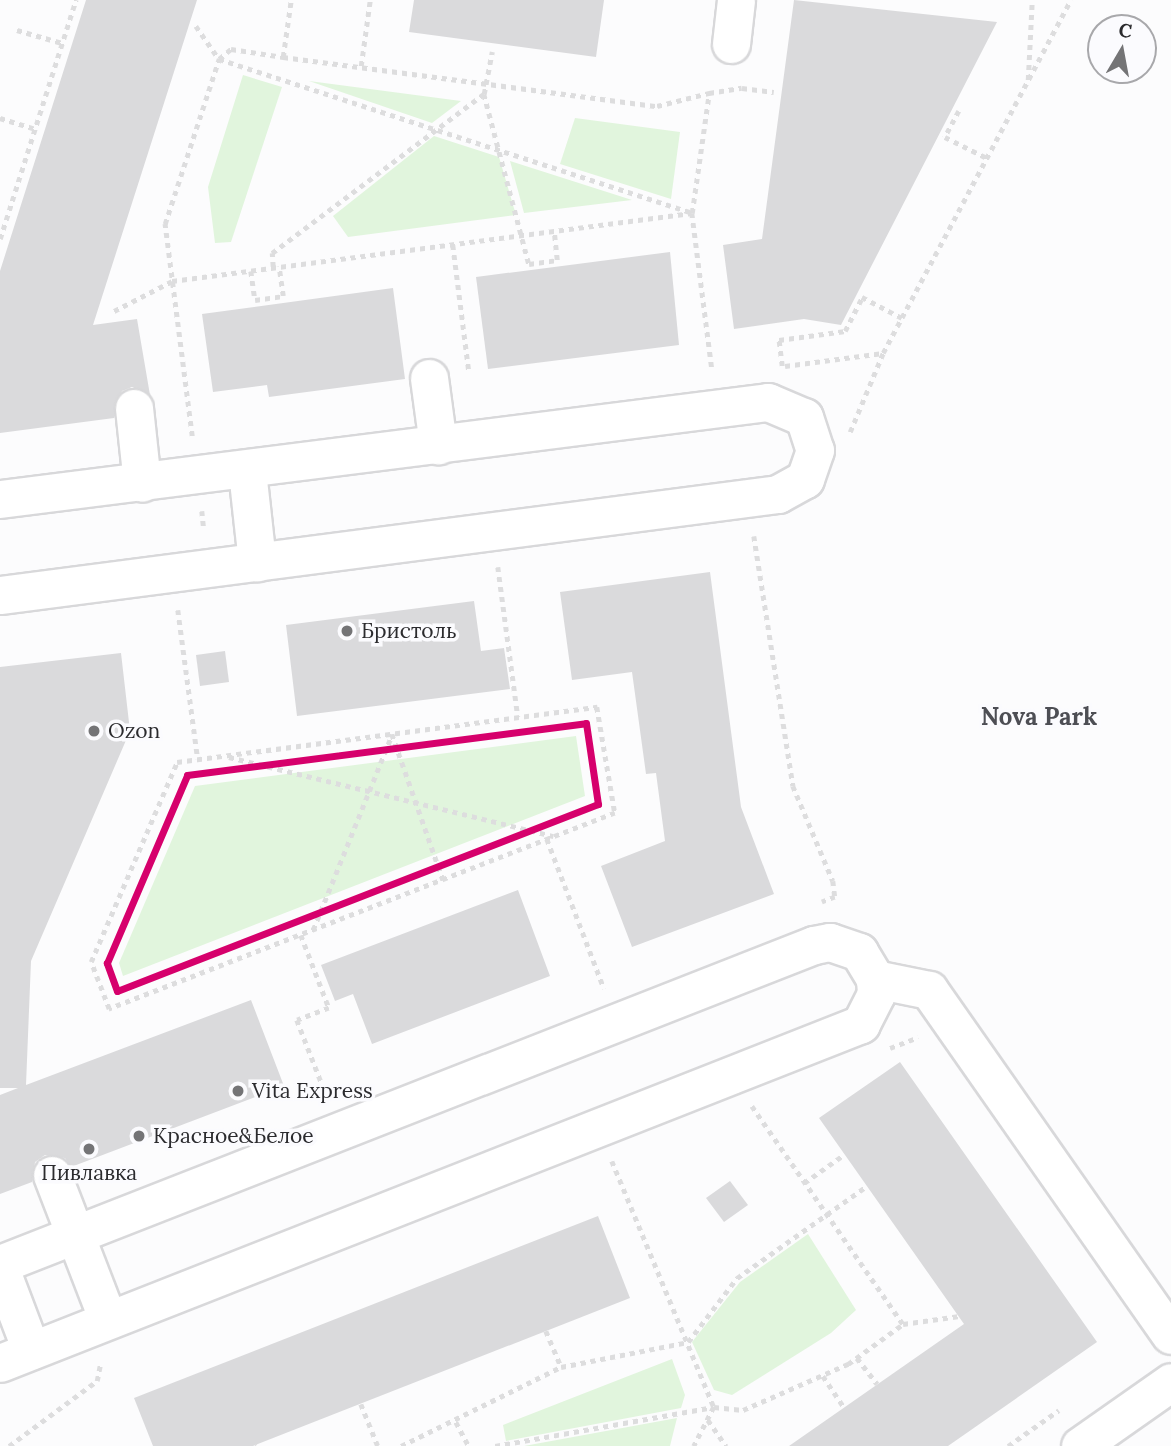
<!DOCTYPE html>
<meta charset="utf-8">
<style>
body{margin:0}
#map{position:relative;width:1171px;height:1446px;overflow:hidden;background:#fcfcfd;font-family:Lora,serif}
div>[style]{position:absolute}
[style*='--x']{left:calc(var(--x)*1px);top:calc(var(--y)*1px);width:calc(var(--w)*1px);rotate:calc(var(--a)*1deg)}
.green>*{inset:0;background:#e1f5dd}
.building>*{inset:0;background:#dadadc}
.path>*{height:4.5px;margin-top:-2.25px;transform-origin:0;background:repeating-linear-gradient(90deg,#ddddde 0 5px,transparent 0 10px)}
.roads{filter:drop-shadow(2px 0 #d8d8da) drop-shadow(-2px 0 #d8d8da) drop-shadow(0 2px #d8d8da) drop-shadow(0 -2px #d8d8da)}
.minor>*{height:37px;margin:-18.5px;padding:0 18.5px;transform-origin:18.5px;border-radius:18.5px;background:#fff}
.cycleway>*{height:7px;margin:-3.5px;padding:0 3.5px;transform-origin:3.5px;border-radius:3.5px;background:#d6006c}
.dots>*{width:19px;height:19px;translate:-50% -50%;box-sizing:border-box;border:4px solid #fbfbfe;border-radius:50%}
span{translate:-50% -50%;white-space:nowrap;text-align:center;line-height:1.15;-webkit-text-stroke:7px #fbfbfe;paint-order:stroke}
.poi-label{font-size:21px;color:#2b2b2e}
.left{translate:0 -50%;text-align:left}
.quarter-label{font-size:24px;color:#4d4e54;font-weight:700}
.north{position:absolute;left:1087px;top:14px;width:70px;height:70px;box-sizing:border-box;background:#fbfbfe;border:2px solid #a8a8ab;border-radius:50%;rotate:10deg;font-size:19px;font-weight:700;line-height:28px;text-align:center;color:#2b2b2e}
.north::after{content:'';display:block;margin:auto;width:24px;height:32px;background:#747476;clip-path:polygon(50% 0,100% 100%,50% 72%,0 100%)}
</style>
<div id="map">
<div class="green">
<i style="clip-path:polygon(243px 75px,282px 87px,231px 242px,215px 243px,208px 187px)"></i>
<i style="clip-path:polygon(309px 81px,461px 101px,432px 123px)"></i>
<i style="clip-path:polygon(575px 118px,680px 132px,671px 199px,560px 164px)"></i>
<i style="clip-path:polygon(434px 136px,499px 157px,516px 215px,348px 237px,333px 216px)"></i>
<i style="clip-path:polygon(510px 161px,632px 200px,524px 213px)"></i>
<i style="clip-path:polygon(576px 736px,585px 796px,123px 976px,119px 963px,195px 786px)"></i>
<i style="clip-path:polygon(808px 1234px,856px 1310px,831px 1333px,732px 1395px,714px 1390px,692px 1342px,740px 1282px)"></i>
<i style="clip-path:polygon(672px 1359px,685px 1395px,681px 1408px,506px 1441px,503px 1425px)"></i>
<i style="clip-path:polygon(677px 1418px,670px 1446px,524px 1446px)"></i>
</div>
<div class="building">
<i style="clip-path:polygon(86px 0,197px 0,93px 325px,137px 319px,150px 395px,132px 387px,122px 391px,114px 418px,0 433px,0 271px)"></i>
<i style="clip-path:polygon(414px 0,604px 0,596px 57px,409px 32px)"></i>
<i style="clip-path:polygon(794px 0,997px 22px,841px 325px,804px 319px,734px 329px,723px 245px,762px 239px)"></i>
<i style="clip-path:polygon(670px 252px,679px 345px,488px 369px,476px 277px)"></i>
<i style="clip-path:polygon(393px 288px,405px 379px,269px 397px,267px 385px,213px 392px,202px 314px)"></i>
<i style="clip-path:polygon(710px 572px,741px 807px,774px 894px,632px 947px,601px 866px,665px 841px,656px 773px,646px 774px,632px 672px,572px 680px,560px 592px)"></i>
<i style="clip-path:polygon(474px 601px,481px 651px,504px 648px,510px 689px,297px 716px,286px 625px)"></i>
<i style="clip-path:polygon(225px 651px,229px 682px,200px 686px,196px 655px)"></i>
<i style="clip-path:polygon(121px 653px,130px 731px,31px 961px,26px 1085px,251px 1000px,284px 1086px,71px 1167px,65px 1158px,45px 1155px,35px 1162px,32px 1182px,0 1194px,0 1095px,18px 1088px,0 1088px,0 667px)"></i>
<i style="clip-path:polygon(518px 890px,550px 976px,372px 1044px,353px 994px,335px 1001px,321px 965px)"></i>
<i style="clip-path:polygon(900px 1062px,1097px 1342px,948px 1446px,789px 1446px,964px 1324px,819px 1118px)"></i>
<i style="clip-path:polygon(730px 1181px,748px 1205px,724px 1222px,706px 1198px)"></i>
<i style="clip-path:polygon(598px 1216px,630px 1298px,253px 1446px,153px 1446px,134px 1398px)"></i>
</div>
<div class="path">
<i style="--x:196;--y:26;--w:40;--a:55.1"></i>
<i style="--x:219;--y:59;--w:497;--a:18"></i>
<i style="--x:692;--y:213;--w:121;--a:-81.9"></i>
<i style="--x:709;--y:93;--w:33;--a:-9"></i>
<i style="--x:742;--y:88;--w:32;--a:7"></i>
<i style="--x:17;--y:30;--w:47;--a:16.1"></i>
<i style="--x:283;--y:57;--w:377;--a:7.5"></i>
<i style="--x:657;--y:106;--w:54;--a:-14"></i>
<i style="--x:361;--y:66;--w:67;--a:-82.2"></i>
<i style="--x:1028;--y:80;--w:80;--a:-87.1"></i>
<i style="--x:484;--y:94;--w:176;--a:75.2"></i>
<i style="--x:529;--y:264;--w:28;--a:-8"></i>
<i style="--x:557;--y:260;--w:29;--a:-96"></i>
<i style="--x:959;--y:111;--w:30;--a:118"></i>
<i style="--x:945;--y:137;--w:47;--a:26.6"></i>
<i style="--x:0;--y:118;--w:37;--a:17"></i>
<i style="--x:0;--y:239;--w:251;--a:-72.4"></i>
<i style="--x:453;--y:245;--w:128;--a:82.8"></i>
<i style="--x:273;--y:267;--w:14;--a:-94"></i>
<i style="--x:272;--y:253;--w:265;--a:-36.9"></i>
<i style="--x:484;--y:94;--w:43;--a:-79.2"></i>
<i style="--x:251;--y:271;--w:29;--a:82"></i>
<i style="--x:255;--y:300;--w:28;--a:-8"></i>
<i style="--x:283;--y:296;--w:30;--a:-98"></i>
<i style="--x:114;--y:311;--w:65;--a:-27.3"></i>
<i style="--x:172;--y:281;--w:524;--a:-7.45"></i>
<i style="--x:692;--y:213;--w:158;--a:82.7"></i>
<i style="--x:782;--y:366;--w:26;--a:-97"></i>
<i style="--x:779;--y:340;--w:67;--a:-7.8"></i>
<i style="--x:845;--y:331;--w:38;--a:-63"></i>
<i style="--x:862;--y:297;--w:45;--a:27.7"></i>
<i style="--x:785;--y:366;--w:99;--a:-7.6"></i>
<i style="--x:883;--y:353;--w:400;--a:-62"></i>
<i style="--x:850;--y:432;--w:86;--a:-67.3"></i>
<i style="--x:192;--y:436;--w:214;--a:-97.3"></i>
<i style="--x:165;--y:224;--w:174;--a:-71.9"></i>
<i style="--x:219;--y:59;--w:16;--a:-40"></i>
<i style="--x:231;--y:49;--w:53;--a:8.7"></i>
<i style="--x:283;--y:57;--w:58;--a:-82"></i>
<i style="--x:202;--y:511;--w:19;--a:84"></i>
<i style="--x:754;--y:536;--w:253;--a:81.1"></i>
<i style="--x:793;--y:786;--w:103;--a:67.2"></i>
<i style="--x:833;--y:881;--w:16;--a:83"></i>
<i style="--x:835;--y:897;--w:14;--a:159"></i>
<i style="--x:498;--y:567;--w:151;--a:82.4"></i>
<i style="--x:178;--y:610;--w:150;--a:82.4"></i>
<i style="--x:597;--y:707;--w:108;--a:80.4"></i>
<i style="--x:615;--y:813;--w:543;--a:158.83"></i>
<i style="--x:109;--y:1009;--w:50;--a:-111"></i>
<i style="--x:91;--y:962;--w:218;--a:-66.7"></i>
<i style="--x:177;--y:762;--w:424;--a:-7.5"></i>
<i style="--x:229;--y:757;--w:334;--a:13.7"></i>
<i style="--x:547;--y:839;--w:160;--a:69.1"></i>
<i style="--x:313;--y:930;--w:211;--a:-68"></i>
<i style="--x:392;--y:734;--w:155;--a:70.7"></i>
<i style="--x:301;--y:935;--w:78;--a:69"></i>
<i style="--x:329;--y:1008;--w:34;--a:159"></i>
<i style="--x:297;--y:1020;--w:83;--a:68.7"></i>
<i style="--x:890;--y:1048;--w:30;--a:-21"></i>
<i style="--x:752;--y:1106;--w:265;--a:55.3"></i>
<i style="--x:612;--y:1161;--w:266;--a:67.5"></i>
<i style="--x:714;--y:1407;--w:44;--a:117.1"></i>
<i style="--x:804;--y:1183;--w:50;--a:-35.3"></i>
<i style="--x:546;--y:1331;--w:39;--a:67"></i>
<i style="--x:857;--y:1358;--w:33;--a:52"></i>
<i style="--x:823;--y:1376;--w:37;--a:56"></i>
<i style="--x:361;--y:1404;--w:45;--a:68"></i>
<i style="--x:708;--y:1420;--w:32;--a:55"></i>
<i style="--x:456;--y:1422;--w:27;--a:62"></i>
<i style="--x:255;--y:1445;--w:1;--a:45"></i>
<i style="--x:9;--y:1446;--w:109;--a:-36.5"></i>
<i style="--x:97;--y:1381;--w:16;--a:-79"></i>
<i style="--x:401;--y:1446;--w:178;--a:-26.3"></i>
<i style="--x:561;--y:1367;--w:129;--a:-11.1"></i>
<i style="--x:688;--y:1342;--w:81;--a:-52.6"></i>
<i style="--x:737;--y:1278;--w:159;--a:-35.3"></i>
<i style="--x:495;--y:1446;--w:222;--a:-10.1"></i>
<i style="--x:714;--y:1407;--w:29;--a:6"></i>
<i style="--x:743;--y:1410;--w:115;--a:-23.7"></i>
<i style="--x:848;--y:1364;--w:68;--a:-36"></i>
<i style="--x:903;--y:1324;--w:57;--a:-8.1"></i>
<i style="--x:1008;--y:1446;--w:62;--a:-35.2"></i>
</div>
<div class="roads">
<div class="minor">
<i style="--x:731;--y:44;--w:44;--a:-83.5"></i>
<i style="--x:429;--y:378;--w:68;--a:82.3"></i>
<i style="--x:134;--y:408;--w:75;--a:83.9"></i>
<i style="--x:247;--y:471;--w:92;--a:83.7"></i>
<i style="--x:0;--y:499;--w:774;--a:-7.2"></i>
<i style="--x:768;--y:402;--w:39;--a:23"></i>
<i style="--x:804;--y:417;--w:35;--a:72"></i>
<i style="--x:815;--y:450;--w:31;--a:109"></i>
<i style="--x:805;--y:479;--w:31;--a:151"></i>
<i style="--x:778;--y:494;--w:785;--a:172.6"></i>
<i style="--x:875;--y:979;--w:55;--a:11.5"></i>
<i style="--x:929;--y:990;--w:421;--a:55"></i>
<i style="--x:52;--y:1175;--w:155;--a:68.9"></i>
<i style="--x:0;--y:1264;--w:874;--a:-21.4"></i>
<i style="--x:814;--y:945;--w:16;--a:-11"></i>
<i style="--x:830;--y:942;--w:31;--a:19"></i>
<i style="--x:859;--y:952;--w:31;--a:59"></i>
<i style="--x:875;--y:979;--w:15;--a:86"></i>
<i style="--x:876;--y:994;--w:34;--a:117"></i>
<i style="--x:861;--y:1024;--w:925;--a:158.51"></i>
<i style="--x:0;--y:1268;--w:88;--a:69.3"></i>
<i style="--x:1080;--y:1446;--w:111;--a:-35.1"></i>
</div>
</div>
<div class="cycleway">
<i style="--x:586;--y:723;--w:82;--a:81.6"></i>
<i style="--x:598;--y:804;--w:516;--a:158.76"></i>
<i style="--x:117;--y:991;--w:30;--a:-110"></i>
<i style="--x:107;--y:963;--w:204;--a:-66.9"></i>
<i style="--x:187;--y:775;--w:402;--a:-7.4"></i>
</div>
<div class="dots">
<i style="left:347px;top:631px;background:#747476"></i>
<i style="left:94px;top:731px;background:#747476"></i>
<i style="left:238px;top:1091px;background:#747476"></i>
<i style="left:139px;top:1136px;background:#747476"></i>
<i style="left:89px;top:1149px;background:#747476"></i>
</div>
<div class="poi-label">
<span class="left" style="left:361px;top:631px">Бристоль</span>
<span class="left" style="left:108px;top:731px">Ozon</span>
<span class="left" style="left:252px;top:1091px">Vita Express</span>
<span class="left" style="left:153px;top:1136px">Красное&amp;Белое</span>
<span style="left:89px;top:1173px">Пивлавка</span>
</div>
<div class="quarter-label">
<span style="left:1039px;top:717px">Nova Park</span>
</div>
<div class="north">С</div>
</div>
